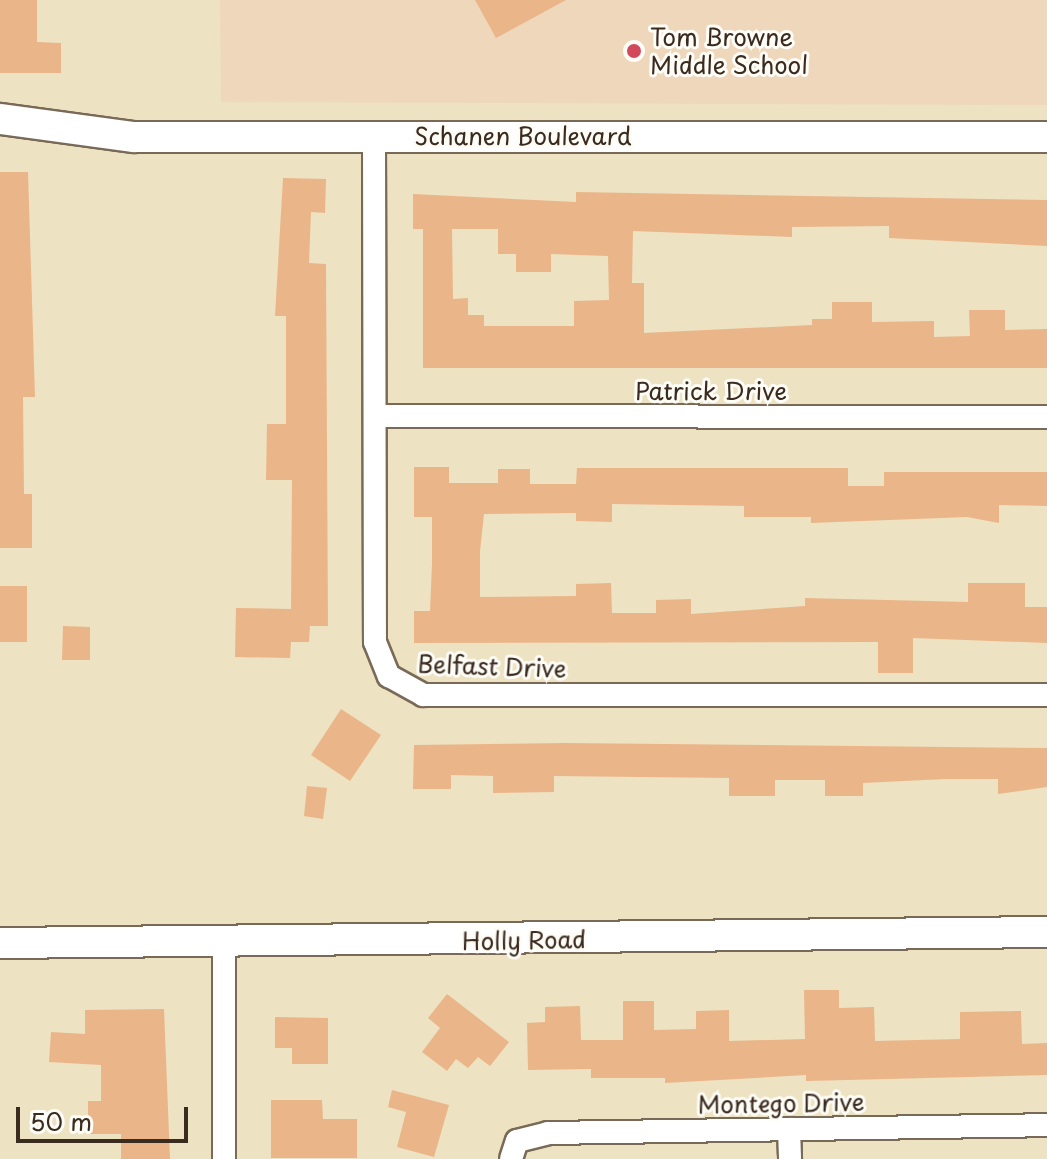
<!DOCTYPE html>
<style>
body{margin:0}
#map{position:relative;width:1047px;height:1159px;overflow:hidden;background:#ede2c1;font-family:"Playpen Sans",sans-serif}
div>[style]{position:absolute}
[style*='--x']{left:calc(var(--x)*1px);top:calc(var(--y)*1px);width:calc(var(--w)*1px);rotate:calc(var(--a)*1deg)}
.built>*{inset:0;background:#eed7bb}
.building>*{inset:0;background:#ebb58a}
.roads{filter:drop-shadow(2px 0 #796a57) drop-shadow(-2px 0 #796a57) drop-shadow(0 2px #796a57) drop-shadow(0 -2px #796a57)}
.street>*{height:22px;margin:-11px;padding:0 11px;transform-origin:11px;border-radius:11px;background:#fff}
.secondary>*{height:30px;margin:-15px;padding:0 15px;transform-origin:15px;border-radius:15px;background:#fff}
.dots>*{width:22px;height:22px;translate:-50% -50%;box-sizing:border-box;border:4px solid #fdfcf7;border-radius:50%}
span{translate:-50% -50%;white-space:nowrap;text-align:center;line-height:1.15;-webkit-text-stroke:6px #fdfcf7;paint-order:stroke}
.poi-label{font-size:24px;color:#3b2a1e}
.left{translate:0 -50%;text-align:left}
.street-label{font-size:24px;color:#3b2a1e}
.scale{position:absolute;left:16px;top:1107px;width:172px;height:36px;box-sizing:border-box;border:4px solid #3b2a1e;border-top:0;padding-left:10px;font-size:24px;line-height:28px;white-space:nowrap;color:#3b2a1e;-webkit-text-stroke:6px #fdfcf7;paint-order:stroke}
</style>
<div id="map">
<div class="built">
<i style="clip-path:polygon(220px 0,1047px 0,1047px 105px,221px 102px)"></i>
</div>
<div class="building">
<i style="clip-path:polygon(0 0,37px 0,37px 42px,61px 43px,61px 73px,0 73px)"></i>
<i style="clip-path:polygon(475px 0,566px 0,496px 38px)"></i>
<i style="clip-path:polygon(0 172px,28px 172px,35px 397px,23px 397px,24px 494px,32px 494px,32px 548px,0 548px)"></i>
<i style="clip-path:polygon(283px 178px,326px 179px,325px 213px,311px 212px,309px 263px,326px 264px,328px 626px,310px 626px,309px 642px,291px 642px,290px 658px,235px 657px,236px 608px,291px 609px,292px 480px,266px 480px,267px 424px,286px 424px,286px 316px,275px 316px)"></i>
<i style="clip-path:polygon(evenodd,576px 192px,1047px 200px,1047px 246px,889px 238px,889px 226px,792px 227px,792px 237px,633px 231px,632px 283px,644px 283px,644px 333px,812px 325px,812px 319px,832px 319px,832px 302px,872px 302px,872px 322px,934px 321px,934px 337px,970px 336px,969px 310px,1005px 310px,1005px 330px,1047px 329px,1047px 368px,423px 368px,423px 229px,413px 229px,413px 194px,576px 202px,576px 192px,452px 229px,498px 229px,498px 254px,516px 254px,516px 272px,551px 272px,551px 254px,608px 256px,609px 300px,574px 301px,574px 326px,484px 326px,484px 315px,468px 315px,468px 298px,453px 299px,452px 229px)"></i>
<i style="clip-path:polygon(414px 467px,449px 467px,449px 483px,498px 483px,498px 469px,530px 469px,530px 484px,576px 484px,577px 468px,848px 468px,848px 486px,884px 486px,884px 472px,1047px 472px,1047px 506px,999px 505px,999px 523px,967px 517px,811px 523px,811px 517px,744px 517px,744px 506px,612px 504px,612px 522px,576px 521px,576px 513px,484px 514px,480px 551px,480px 597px,576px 596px,576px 584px,611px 583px,612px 613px,656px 613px,656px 600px,691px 599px,691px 614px,805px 606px,805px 598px,968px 602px,968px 583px,1025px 583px,1025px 607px,1047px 607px,1047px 643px,913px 638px,913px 673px,878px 673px,878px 642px,414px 643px,414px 611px,430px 611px,432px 564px,432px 517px,414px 517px)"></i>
<i style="clip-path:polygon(0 586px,27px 586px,27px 642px,0 642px)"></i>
<i style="clip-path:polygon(63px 626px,90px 627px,90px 660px,62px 660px)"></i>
<i style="clip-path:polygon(341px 709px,381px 735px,350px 781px,311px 755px)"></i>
<i style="clip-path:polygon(566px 743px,1047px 748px,1047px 787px,998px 794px,998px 779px,945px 779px,863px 783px,863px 796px,825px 796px,825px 780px,775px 780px,775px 796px,729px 796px,729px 778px,554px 776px,554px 792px,493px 793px,493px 776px,451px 775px,451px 789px,413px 789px,414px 745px)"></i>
<i style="clip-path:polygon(307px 786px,327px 788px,323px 819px,304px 816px)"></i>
<i style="clip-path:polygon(804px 990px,839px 990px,839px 1008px,874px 1007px,875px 1041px,960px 1039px,960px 1012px,1021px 1011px,1022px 1044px,1047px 1043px,1047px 1075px,806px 1081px,806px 1075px,665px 1083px,665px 1078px,591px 1078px,591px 1069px,528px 1070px,527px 1023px,545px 1022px,545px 1007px,580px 1006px,581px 1040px,623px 1040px,623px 1001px,654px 1001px,654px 1030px,696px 1029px,696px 1011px,729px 1010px,729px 1041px,805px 1039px)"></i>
<i style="clip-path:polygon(447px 994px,509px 1042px,490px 1066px,478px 1057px,468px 1068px,456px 1059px,447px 1071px,422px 1052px,440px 1028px,428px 1018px)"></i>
<i style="clip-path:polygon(164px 1009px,170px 1159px,121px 1159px,121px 1134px,88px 1134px,88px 1101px,101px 1101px,101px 1065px,49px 1062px,51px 1032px,85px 1034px,85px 1010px)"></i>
<i style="clip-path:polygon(275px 1017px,328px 1018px,328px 1064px,292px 1064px,292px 1048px,275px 1048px)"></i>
<i style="clip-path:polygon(392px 1090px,449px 1105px,434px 1157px,397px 1147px,406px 1112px,388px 1107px)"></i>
<i style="clip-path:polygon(271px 1100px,322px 1100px,323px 1119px,357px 1119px,357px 1158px,271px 1158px)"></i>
</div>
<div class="roads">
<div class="street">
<i style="--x:374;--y:135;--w:507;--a:89.89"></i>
<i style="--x:375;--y:642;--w:37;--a:68"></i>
<i style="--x:389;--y:676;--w:39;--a:29"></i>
<i style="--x:423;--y:695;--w:624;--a:0"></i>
<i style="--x:375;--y:416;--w:672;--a:0.09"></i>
<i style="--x:224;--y:945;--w:214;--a:90"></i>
<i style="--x:789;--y:1129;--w:30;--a:88"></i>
<i style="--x:511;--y:1159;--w:19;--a:-72"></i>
<i style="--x:517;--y:1141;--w:32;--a:-14"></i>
<i style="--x:548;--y:1133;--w:499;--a:-0.9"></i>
</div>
<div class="secondary">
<i style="--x:0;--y:119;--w:135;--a:7.7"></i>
<i style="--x:134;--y:137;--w:913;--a:0"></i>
<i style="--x:0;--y:943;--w:1047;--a:-0.6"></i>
</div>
</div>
<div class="dots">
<i style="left:634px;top:51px;background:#d1495b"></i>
</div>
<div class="poi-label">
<span class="left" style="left:650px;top:51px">Tom Browne<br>Middle School</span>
</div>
<div class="street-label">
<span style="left:523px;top:136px">Schanen Boulevard</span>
<span style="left:711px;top:391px">Patrick Drive</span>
<span style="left:492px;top:666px;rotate:2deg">Belfast Drive</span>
<span style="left:524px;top:940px;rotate:-1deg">Holly Road</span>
<span style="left:781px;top:1103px;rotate:-1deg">Montego Drive</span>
</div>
<div class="scale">50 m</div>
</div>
